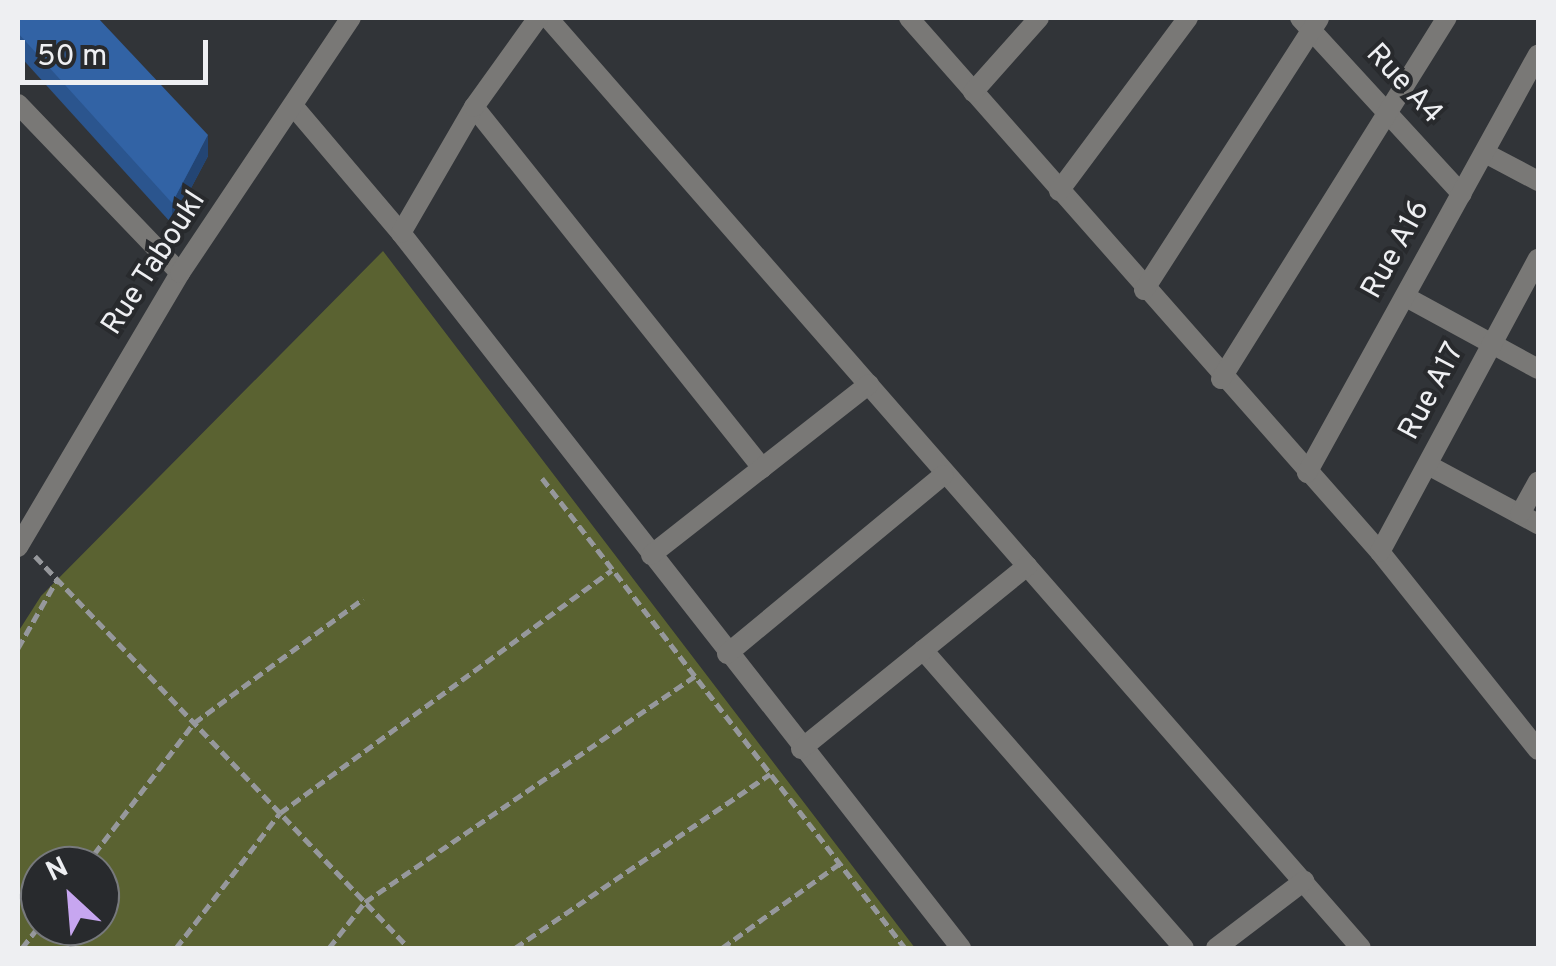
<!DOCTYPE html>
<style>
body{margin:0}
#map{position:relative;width:1556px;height:966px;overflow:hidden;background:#313438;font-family:Overpass,sans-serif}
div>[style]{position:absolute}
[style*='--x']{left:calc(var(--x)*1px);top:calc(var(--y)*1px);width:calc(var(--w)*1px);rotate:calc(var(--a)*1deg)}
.green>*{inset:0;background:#5a6231}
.path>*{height:5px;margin-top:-2.5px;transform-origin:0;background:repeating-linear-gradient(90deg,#96989c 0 10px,transparent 0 15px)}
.minor>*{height:20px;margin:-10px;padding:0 10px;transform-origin:10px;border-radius:10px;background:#797876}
.tertiary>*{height:20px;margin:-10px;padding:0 10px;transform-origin:10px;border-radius:10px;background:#797876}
.wall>*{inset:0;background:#2b558e}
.shaded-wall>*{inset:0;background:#234574}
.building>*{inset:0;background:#3263a5}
span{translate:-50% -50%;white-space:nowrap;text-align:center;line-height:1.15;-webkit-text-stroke:8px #282a2d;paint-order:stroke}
.street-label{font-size:30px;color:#eeeff2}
.frame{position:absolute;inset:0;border:20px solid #eeeff2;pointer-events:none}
.north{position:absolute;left:20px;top:846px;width:100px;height:100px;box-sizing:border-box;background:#282a2d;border:2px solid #77797c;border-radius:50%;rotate:334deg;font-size:28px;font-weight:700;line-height:40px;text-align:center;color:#eeeff2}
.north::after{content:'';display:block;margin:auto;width:35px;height:45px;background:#c7a6f0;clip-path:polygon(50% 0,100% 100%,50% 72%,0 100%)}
.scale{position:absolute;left:20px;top:40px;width:188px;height:45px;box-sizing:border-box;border:5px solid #eeeff2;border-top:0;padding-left:12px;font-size:30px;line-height:35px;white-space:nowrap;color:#eeeff2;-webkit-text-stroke:8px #282a2d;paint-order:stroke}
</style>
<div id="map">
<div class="green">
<i style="clip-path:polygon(evenodd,383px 251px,915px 948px,18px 948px,18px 632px,41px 596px,383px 251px,40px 866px,100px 866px,100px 926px,40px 926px,40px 866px)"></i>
</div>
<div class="path">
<i style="--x:542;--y:478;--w:594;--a:52.32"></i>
<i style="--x:35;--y:556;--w:542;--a:46.35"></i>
<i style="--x:18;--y:648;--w:78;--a:-60.2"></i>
<i style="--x:85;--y:866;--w:180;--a:-52.7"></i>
<i style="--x:194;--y:723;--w:210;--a:-36.3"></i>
<i style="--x:22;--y:948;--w:29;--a:-52"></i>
<i style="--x:176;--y:948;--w:170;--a:-52.4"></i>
<i style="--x:280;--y:813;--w:411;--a:-36.2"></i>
<i style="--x:329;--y:948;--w:58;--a:-52"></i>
<i style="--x:365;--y:902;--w:400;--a:-34.4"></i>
<i style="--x:515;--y:948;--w:309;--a:-34.3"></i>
<i style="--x:722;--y:948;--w:144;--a:-35.7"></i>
</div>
<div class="minor">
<i style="--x:548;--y:18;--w:1235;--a:48.84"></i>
<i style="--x:909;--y:18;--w:712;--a:48.59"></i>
<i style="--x:1380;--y:552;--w:253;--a:51.4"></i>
<i style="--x:1300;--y:18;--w:239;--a:47.4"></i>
<i style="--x:973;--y:92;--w:99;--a:-48.3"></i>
<i style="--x:474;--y:107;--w:462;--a:51.4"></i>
<i style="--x:295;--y:108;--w:164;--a:49.7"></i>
<i style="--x:401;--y:233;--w:908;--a:51.93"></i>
<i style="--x:1485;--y:153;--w:60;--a:27.8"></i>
<i style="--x:1059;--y:191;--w:216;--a:-53.3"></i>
<i style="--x:401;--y:233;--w:146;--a:-59.9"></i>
<i style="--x:474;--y:107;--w:110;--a:-54.3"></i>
<i style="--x:1144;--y:290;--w:323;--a:-57.2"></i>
<i style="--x:1406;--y:297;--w:150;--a:28.6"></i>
<i style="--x:1221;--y:379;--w:426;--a:-58"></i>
<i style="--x:1428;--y:465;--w:125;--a:28.2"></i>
<i style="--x:1307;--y:473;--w:478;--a:-61.1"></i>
<i style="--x:1520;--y:514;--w:37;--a:-61"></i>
<i style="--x:18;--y:547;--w:318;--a:-59.4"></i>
<i style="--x:1380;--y:552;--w:333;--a:-61.7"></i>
<i style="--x:651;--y:555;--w:277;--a:-38.1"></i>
<i style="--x:923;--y:650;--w:396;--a:48.8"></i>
<i style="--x:727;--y:654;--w:281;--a:-39.6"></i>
<i style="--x:801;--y:749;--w:291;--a:-39"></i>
<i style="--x:1216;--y:948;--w:111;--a:-37.3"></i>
</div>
<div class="tertiary">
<i style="--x:18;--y:104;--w:234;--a:46.2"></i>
<i style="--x:180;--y:273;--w:307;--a:-56.2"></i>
</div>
<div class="wall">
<i style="clip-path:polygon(18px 18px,208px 156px,172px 224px,18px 54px)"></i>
</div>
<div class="shaded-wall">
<i style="clip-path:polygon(208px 135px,208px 156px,172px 224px,172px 203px)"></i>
</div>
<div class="building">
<i style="clip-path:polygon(18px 18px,98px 18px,208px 135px,172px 203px,18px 33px)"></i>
</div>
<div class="street-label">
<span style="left:1403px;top:85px;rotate:47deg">Rue A4</span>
<span style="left:1397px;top:250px;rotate:-61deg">Rue A16</span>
<span style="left:155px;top:264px;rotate:-57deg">Rue Taboukl</span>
<span style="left:1433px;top:392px;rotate:-62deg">Rue A17</span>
</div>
<div class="frame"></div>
<div class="north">N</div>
<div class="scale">50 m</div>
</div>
